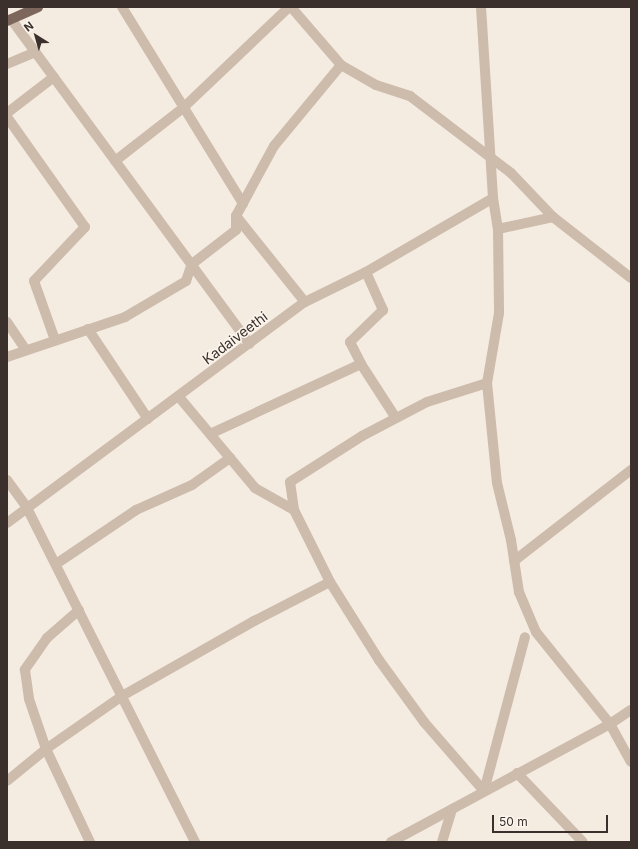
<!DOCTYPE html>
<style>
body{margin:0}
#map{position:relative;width:638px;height:849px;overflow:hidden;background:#f4ebe1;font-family:Inter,sans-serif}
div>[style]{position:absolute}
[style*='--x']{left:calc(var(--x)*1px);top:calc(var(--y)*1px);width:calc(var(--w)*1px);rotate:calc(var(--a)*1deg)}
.minor>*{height:10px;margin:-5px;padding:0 5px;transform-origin:5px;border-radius:5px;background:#cdbbac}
.major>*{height:10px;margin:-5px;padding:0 5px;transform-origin:5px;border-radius:5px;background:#7d675c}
span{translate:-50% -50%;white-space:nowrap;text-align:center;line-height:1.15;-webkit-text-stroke:3px #fbf5ee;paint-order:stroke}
.street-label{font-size:14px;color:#3b302b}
.frame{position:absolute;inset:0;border:8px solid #3b302b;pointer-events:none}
.north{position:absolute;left:16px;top:16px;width:40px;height:40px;-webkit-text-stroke:3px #fbf5ee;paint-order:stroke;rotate:323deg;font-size:11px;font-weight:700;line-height:16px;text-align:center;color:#3b302b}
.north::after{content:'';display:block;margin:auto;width:14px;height:18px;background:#3b302b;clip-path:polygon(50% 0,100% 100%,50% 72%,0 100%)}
.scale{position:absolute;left:492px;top:815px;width:116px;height:18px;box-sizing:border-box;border:2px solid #3b302b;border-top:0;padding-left:5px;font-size:12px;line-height:14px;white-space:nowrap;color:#3b302b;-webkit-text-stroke:3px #fbf5ee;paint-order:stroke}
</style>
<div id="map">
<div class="minor">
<i style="--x:122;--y:7;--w:231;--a:58.4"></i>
<i style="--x:291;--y:7;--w:77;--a:49.2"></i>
<i style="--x:341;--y:65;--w:40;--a:29.7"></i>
<i style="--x:376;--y:85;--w:36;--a:18"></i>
<i style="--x:410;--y:96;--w:127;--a:37.3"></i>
<i style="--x:511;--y:173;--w:61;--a:46.3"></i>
<i style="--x:481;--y:7;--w:191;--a:86.4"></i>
<i style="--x:493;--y:198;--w:31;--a:81"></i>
<i style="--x:498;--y:229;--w:84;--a:89.3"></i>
<i style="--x:499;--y:313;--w:71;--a:99.7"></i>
<i style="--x:487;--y:383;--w:100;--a:84.3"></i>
<i style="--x:497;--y:483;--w:59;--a:76.2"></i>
<i style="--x:511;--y:540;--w:53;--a:81.3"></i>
<i style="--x:519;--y:592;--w:43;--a:67"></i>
<i style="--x:536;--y:632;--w:118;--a:51.2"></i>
<i style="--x:610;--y:724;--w:43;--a:61.1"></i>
<i style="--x:11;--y:19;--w:403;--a:53.7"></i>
<i style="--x:7;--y:64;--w:30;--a:-23"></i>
<i style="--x:7;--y:113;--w:59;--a:-37.5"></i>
<i style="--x:7;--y:117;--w:135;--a:54.7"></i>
<i style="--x:85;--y:227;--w:74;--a:133.4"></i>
<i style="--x:34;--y:281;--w:63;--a:70.4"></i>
<i style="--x:115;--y:161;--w:86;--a:-37.9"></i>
<i style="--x:183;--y:108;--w:146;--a:-43.6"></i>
<i style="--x:236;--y:216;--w:110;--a:51.3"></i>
<i style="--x:498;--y:229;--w:56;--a:-12.3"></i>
<i style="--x:553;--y:217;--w:99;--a:38"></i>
<i style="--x:366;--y:272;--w:42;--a:65.9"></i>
<i style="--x:383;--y:310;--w:46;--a:135.9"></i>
<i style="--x:350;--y:342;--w:25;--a:63"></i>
<i style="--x:361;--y:364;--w:64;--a:57.1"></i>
<i style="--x:7;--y:322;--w:34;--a:56"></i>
<i style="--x:88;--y:329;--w:108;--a:56.3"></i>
<i style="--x:7;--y:357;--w:125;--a:-18.7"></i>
<i style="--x:125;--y:317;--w:71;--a:-30.5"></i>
<i style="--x:186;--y:281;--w:18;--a:-71"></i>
<i style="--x:192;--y:264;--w:56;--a:-37.7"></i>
<i style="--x:236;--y:230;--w:14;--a:-90"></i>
<i style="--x:236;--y:216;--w:80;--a:-61.5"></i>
<i style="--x:274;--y:146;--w:105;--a:-50.4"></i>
<i style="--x:179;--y:397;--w:119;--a:50.1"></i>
<i style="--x:255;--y:488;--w:45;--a:29.4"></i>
<i style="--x:294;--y:510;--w:80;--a:63.4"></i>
<i style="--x:330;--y:582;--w:92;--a:57.9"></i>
<i style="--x:379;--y:660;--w:77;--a:54"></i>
<i style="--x:424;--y:722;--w:91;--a:49"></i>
<i style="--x:210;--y:434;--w:166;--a:-24.9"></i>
<i style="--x:7;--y:480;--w:34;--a:54"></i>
<i style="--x:27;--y:508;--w:374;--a:63.3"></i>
<i style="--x:294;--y:510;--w:28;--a:-98"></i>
<i style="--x:290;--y:482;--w:85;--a:-32.6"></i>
<i style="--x:362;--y:436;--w:73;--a:-27.6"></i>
<i style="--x:427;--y:402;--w:63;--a:-17.6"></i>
<i style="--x:7;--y:523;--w:371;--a:-36.6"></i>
<i style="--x:305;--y:302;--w:68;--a:-26.2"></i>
<i style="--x:366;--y:272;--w:147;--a:-30.2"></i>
<i style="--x:514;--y:561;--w:148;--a:-37.9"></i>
<i style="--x:56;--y:564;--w:97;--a:-34"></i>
<i style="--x:136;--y:510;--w:61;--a:-24.1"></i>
<i style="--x:192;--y:485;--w:47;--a:-35.4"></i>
<i style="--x:79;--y:610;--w:43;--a:138.8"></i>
<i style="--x:47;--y:638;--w:39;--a:125"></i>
<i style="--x:25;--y:670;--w:29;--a:82"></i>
<i style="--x:29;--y:699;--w:53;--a:71.2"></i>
<i style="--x:46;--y:749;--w:103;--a:64.7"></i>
<i style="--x:517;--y:773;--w:95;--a:46.3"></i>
<i style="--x:7;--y:781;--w:50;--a:-39.4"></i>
<i style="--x:46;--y:749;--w:93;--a:-34.9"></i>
<i style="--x:122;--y:696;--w:152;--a:-29.6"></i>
<i style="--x:254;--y:621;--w:85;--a:-27.2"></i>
<i style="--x:484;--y:791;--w:159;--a:-75.1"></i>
<i style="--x:391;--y:842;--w:249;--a:-28.3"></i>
<i style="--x:610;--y:724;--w:25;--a:-34"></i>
<i style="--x:442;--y:842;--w:34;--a:-73"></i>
</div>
<div class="major">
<i style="--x:7;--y:21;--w:34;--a:-24"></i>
</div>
<div class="street-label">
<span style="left:235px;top:338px;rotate:-37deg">Kadaiveethi</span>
</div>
<div class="frame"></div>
<div class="north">N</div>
<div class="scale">50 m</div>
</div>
